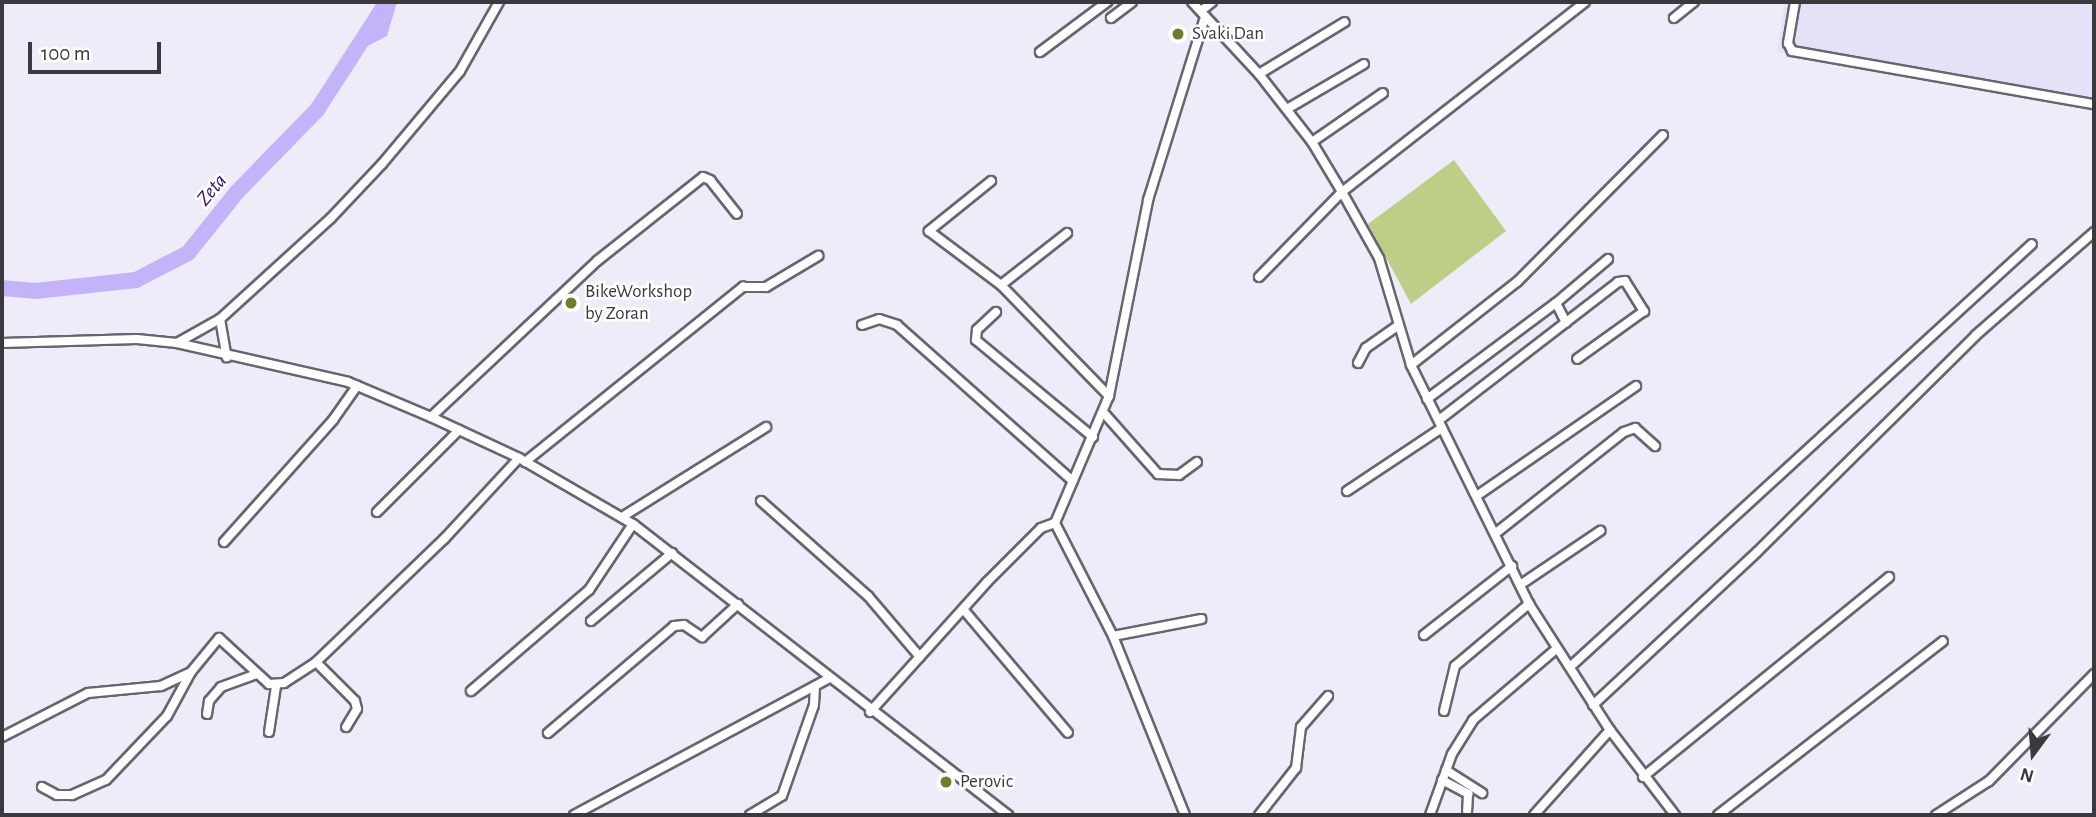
<!DOCTYPE html>
<style>
body{margin:0}
#map{position:relative;width:2096px;height:817px;overflow:hidden;background:#efecfa;font-family:"Alegreya Sans",sans-serif}
div>[style]{position:absolute}
[style*='--x']{left:calc(var(--x)*1px);top:calc(var(--y)*1px);width:calc(var(--w)*1px);rotate:calc(var(--a)*1deg)}
.built>*{inset:0;background:#e6e1f6}
.green>*{inset:0;background:#bdcf86}
.water>*{inset:0;background:#c4b3f9}
.river>*{height:16px;margin:-8px;padding:0 8px;transform-origin:8px;border-radius:8px;background:#c4b3f9}
.roads{filter:drop-shadow(2px 0 #686571) drop-shadow(-2px 0 #686571) drop-shadow(0 2px #686571) drop-shadow(0 -2px #686571)}
.street>*{height:8px;margin:-4px;padding:0 4px;transform-origin:4px;border-radius:4px;background:#fff}
.dots>*{width:19px;height:19px;translate:-50% -50%;box-sizing:border-box;border:4px solid #fff;border-radius:50%}
span{translate:-50% -50%;white-space:nowrap;text-align:center;line-height:1.15;-webkit-text-stroke:5px #fff;paint-order:stroke}
.poi-label{font-size:19px;color:#3a393e}
.left{translate:0 -50%;text-align:left}
.water-label{font-size:21px;color:#37086f;font-style:italic}
.frame{position:absolute;inset:0;border:4px solid #3a393e;pointer-events:none}
.north{position:absolute;left:1998px;top:719px;width:70px;height:70px;-webkit-text-stroke:5px #fff;paint-order:stroke;rotate:196deg;font-size:19px;font-weight:700;line-height:28px;text-align:center;color:#3a393e}
.north::after{content:'';display:block;margin:auto;width:24px;height:32px;background:#3a393e;clip-path:polygon(50% 0,100% 100%,50% 72%,0 100%)}
.scale{position:absolute;left:28px;top:42px;width:133px;height:32px;box-sizing:border-box;border:4px solid #3a393e;border-top:0;padding-left:9px;font-size:21px;line-height:24px;white-space:nowrap;color:#3a393e;-webkit-text-stroke:5px #fff;paint-order:stroke}
</style>
<div id="map">
<div class="built">
<i style="clip-path:polygon(1785px 2px,2094px 2px,2094px 107px,1777px 52px)"></i>
</div>
<div class="green">
<i style="clip-path:polygon(1454px 160px,1506px 231px,1411px 304px,1368px 224px)"></i>
</div>
<div class="water">
<i style="clip-path:polygon(377px 2px,397px 2px,387px 36px,356px 52px,352px 48px)"></i>
</div>
<div class="river">
<i style="--x:2;--y:288;--w:33;--a:5"></i>
<i style="--x:35;--y:291;--w:102;--a:-6.2"></i>
<i style="--x:136;--y:280;--w:59;--a:-27.4"></i>
<i style="--x:188;--y:253;--w:78;--a:-51.2"></i>
<i style="--x:237;--y:192;--w:115;--a:-45.7"></i>
<i style="--x:317;--y:110;--w:129;--a:-57.1"></i>
</div>
<div class="roads">
<div class="street">
<i style="--x:1192;--y:2;--w:98;--a:47.1"></i>
<i style="--x:1259;--y:74;--w:86;--a:52.1"></i>
<i style="--x:1312;--y:142;--w:58;--a:59"></i>
<i style="--x:1342;--y:192;--w:76;--a:60.7"></i>
<i style="--x:1379;--y:258;--w:112;--a:73.3"></i>
<i style="--x:1411;--y:365;--w:267;--a:63.7"></i>
<i style="--x:1529;--y:604;--w:150;--a:57.3"></i>
<i style="--x:1610;--y:730;--w:107;--a:52.6"></i>
<i style="--x:1795;--y:2;--w:42;--a:99.7"></i>
<i style="--x:1788;--y:43;--w:9;--a:63"></i>
<i style="--x:1792;--y:51;--w:307;--a:10"></i>
<i style="--x:1201;--y:11;--w:14;--a:-39"></i>
<i style="--x:1111;--y:18;--w:26;--a:-37"></i>
<i style="--x:1674;--y:18;--w:26;--a:-39"></i>
<i style="--x:1040;--y:52;--w:84;--a:-36.7"></i>
<i style="--x:1259;--y:74;--w:100;--a:-31.2"></i>
<i style="--x:1287;--y:109;--w:89;--a:-30.3"></i>
<i style="--x:1312;--y:142;--w:86;--a:-34.6"></i>
<i style="--x:991;--y:181;--w:80;--a:141.1"></i>
<i style="--x:929;--y:231;--w:90;--a:36.9"></i>
<i style="--x:1001;--y:285;--w:155;--a:45.8"></i>
<i style="--x:1259;--y:277;--w:119;--a:-45.7"></i>
<i style="--x:1342;--y:192;--w:308;--a:-38"></i>
<i style="--x:1001;--y:285;--w:84;--a:-38.2"></i>
<i style="--x:1556;--y:303;--w:22;--a:63"></i>
<i style="--x:996;--y:312;--w:26;--a:137"></i>
<i style="--x:977;--y:330;--w:10;--a:96"></i>
<i style="--x:976;--y:340;--w:152;--a:39.7"></i>
<i style="--x:220;--y:319;--w:39;--a:80"></i>
<i style="--x:862;--y:325;--w:18;--a:-19"></i>
<i style="--x:879;--y:319;--w:19;--a:18"></i>
<i style="--x:897;--y:325;--w:235;--a:41.6"></i>
<i style="--x:2;--y:343;--w:135;--a:-1.7"></i>
<i style="--x:137;--y:339;--w:40;--a:5.7"></i>
<i style="--x:177;--y:343;--w:175;--a:12.8"></i>
<i style="--x:348;--y:382;--w:90;--a:22.9"></i>
<i style="--x:431;--y:417;--w:97;--a:25"></i>
<i style="--x:519;--y:458;--w:132;--a:30.1"></i>
<i style="--x:633;--y:524;--w:475;--a:37.8"></i>
<i style="--x:177;--y:343;--w:49;--a:-29.2"></i>
<i style="--x:220;--y:319;--w:149;--a:-42.3"></i>
<i style="--x:330;--y:219;--w:76;--a:-46.6"></i>
<i style="--x:382;--y:164;--w:121;--a:-50"></i>
<i style="--x:460;--y:71;--w:79;--a:-60.5"></i>
<i style="--x:1358;--y:363;--w:17;--a:-62"></i>
<i style="--x:1366;--y:348;--w:39;--a:-35"></i>
<i style="--x:1411;--y:365;--w:135;--a:-38.1"></i>
<i style="--x:1517;--y:282;--w:207;--a:-45.2"></i>
<i style="--x:1427;--y:399;--w:161;--a:-36.7"></i>
<i style="--x:1556;--y:303;--w:68;--a:-40.2"></i>
<i style="--x:1103;--y:412;--w:83;--a:48.4"></i>
<i style="--x:1158;--y:474;--w:21;--a:3"></i>
<i style="--x:1179;--y:475;--w:22;--a:-36"></i>
<i style="--x:431;--y:417;--w:228;--a:-43.2"></i>
<i style="--x:597;--y:261;--w:135;--a:-38.4"></i>
<i style="--x:703;--y:177;--w:8;--a:23"></i>
<i style="--x:710;--y:180;--w:43;--a:51.5"></i>
<i style="--x:1439;--y:420;--w:226;--a:-37.6"></i>
<i style="--x:1618;--y:282;--w:7;--a:-8"></i>
<i style="--x:1625;--y:281;--w:36;--a:58"></i>
<i style="--x:1644;--y:311;--w:82;--a:144.4"></i>
<i style="--x:525;--y:462;--w:280;--a:-38.8"></i>
<i style="--x:743;--y:287;--w:23;--a:0"></i>
<i style="--x:766;--y:287;--w:61;--a:-30.8"></i>
<i style="--x:1347;--y:491;--w:114;--a:-33.6"></i>
<i style="--x:1478;--y:495;--w:192;--a:-34.6"></i>
<i style="--x:761;--y:501;--w:143;--a:41.6"></i>
<i style="--x:868;--y:596;--w:80;--a:49.6"></i>
<i style="--x:377;--y:512;--w:116;--a:-45"></i>
<i style="--x:622;--y:517;--w:170;--a:-32"></i>
<i style="--x:1496;--y:533;--w:163;--a:-38.3"></i>
<i style="--x:1624;--y:432;--w:12;--a:-20"></i>
<i style="--x:1635;--y:428;--w:27;--a:42"></i>
<i style="--x:224;--y:542;--w:164;--a:-48.2"></i>
<i style="--x:333;--y:420;--w:42;--a:-54.8"></i>
<i style="--x:1520;--y:585;--w:97;--a:-34"></i>
<i style="--x:963;--y:609;--w:162;--a:49.7"></i>
<i style="--x:591;--y:621;--w:106;--a:-40"></i>
<i style="--x:1424;--y:635;--w:112;--a:-38.1"></i>
<i style="--x:1113;--y:636;--w:90;--a:-10.9"></i>
<i style="--x:316;--y:662;--w:55;--a:45"></i>
<i style="--x:355;--y:701;--w:8;--a:76"></i>
<i style="--x:357;--y:709;--w:21;--a:121"></i>
<i style="--x:1570;--y:667;--w:626;--a:-42.48"></i>
<i style="--x:471;--y:691;--w:155;--a:-40.6"></i>
<i style="--x:589;--y:590;--w:79;--a:-56.3"></i>
<i style="--x:1593;--y:705;--w:224;--a:-43"></i>
<i style="--x:1757;--y:552;--w:308;--a:-44.7"></i>
<i style="--x:1976;--y:335;--w:157;--a:-41.1"></i>
<i style="--x:1444;--y:711;--w:46;--a:-76.3"></i>
<i style="--x:1455;--y:666;--w:97;--a:-40"></i>
<i style="--x:870;--y:712;--w:175;--a:-48"></i>
<i style="--x:987;--y:582;--w:76;--a:-45"></i>
<i style="--x:1041;--y:528;--w:15;--a:-20"></i>
<i style="--x:207;--y:714;--w:13;--a:-81"></i>
<i style="--x:209;--y:701;--w:18;--a:-49"></i>
<i style="--x:221;--y:687;--w:38;--a:-20"></i>
<i style="--x:269;--y:732;--w:47;--a:-81.3"></i>
<i style="--x:548;--y:733;--w:165;--a:-40.3"></i>
<i style="--x:674;--y:626;--w:10;--a:-6"></i>
<i style="--x:684;--y:625;--w:22;--a:34"></i>
<i style="--x:702;--y:637;--w:49;--a:-42.5"></i>
<i style="--x:2;--y:737;--w:97;--a:-27.1"></i>
<i style="--x:88;--y:693;--w:73;--a:-5.5"></i>
<i style="--x:161;--y:686;--w:33;--a:-25"></i>
<i style="--x:191;--y:672;--w:44;--a:-50.5"></i>
<i style="--x:219;--y:638;--w:68;--a:42.6"></i>
<i style="--x:269;--y:684;--w:15;--a:-4"></i>
<i style="--x:284;--y:683;--w:38;--a:-33"></i>
<i style="--x:316;--y:662;--w:178;--a:-43.9"></i>
<i style="--x:444;--y:539;--w:110;--a:-47.2"></i>
<i style="--x:1446;--y:770;--w:43;--a:32.6"></i>
<i style="--x:1643;--y:777;--w:317;--a:-39.1"></i>
<i style="--x:1442;--y:780;--w:30;--a:28"></i>
<i style="--x:1468;--y:794;--w:17;--a:93"></i>
<i style="--x:42;--y:787;--w:17;--a:28"></i>
<i style="--x:57;--y:795;--w:15;--a:0"></i>
<i style="--x:72;--y:795;--w:37;--a:-24"></i>
<i style="--x:106;--y:780;--w:88;--a:-46.4"></i>
<i style="--x:167;--y:716;--w:50;--a:-61.4"></i>
<i style="--x:574;--y:815;--w:289;--a:-28.2"></i>
<i style="--x:750;--y:815;--w:37;--a:-31"></i>
<i style="--x:782;--y:796;--w:96;--a:-70.6"></i>
<i style="--x:814;--y:705;--w:19;--a:-87"></i>
<i style="--x:1185;--y:815;--w:193;--a:-111.9"></i>
<i style="--x:1113;--y:636;--w:127;--a:-117.2"></i>
<i style="--x:1055;--y:523;--w:138;--a:-67"></i>
<i style="--x:1109;--y:396;--w:200;--a:-78.7"></i>
<i style="--x:1148;--y:200;--w:192;--a:-72.7"></i>
<i style="--x:1259;--y:815;--w:60;--a:-51.8"></i>
<i style="--x:1296;--y:768;--w:41;--a:-83"></i>
<i style="--x:1301;--y:727;--w:41;--a:-48.9"></i>
<i style="--x:1430;--y:815;--w:65;--a:-70.2"></i>
<i style="--x:1452;--y:754;--w:40;--a:-58"></i>
<i style="--x:1473;--y:720;--w:109;--a:-40.5"></i>
<i style="--x:1534;--y:815;--w:114;--a:-48.2"></i>
<i style="--x:1718;--y:815;--w:284;--a:-37.7"></i>
<i style="--x:1936;--y:815;--w:63;--a:-32.7"></i>
<i style="--x:1989;--y:781;--w:150;--a:-45.5"></i>
</div>
</div>
<div class="dots">
<i style="left:1178px;top:34px;background:#6d7d2c"></i>
<i style="left:571px;top:303px;background:#6d7d2c"></i>
<i style="left:946px;top:782px;background:#6d7d2c"></i>
</div>
<div class="poi-label">
<span class="left" style="left:1192px;top:34px">Svaki Dan</span>
<span class="left" style="left:585px;top:303px">BikeWorkshop<br>by Zoran</span>
<span class="left" style="left:960px;top:782px">Perovic</span>
</div>
<div class="water-label">
<span style="left:212px;top:190px;rotate:-50deg">Zeta</span>
</div>
<div class="frame"></div>
<div class="north">N</div>
<div class="scale">100 m</div>
</div>
